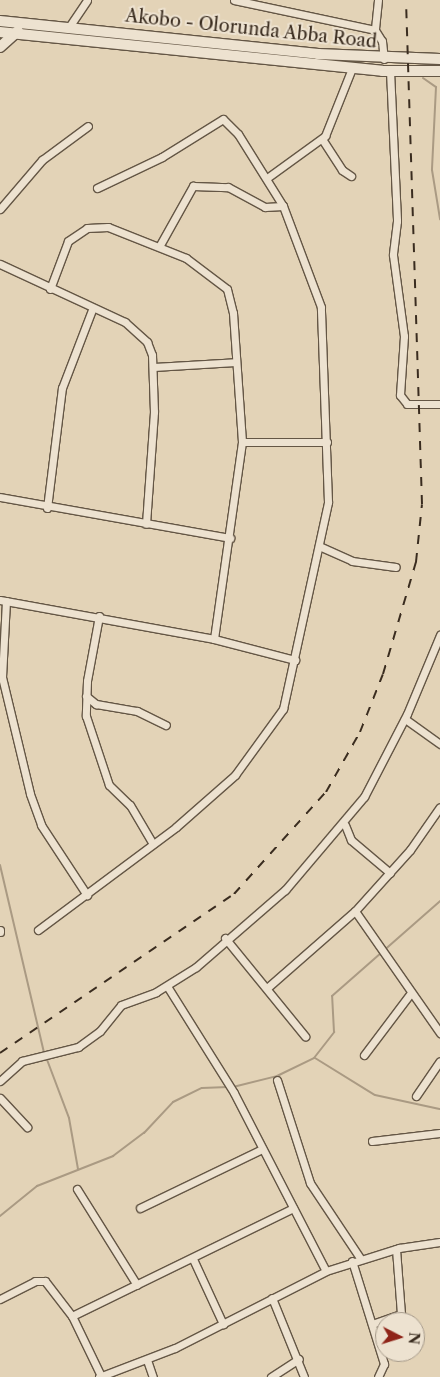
<!DOCTYPE html>
<style>
body{margin:0}
#map{position:relative;width:440px;height:1377px;overflow:hidden;background:#e3d3b7;font-family:"Libre Caslon Text",serif}
div>[style]{position:absolute}
[style*='--x']{left:calc(var(--x)*1px);top:calc(var(--y)*1px);width:calc(var(--w)*1px);rotate:calc(var(--a)*1deg)}
.stream>*{height:2px;margin:-1px;padding:0 1px;transform-origin:1px;border-radius:1px;background:#aa9a83}
.roads{filter:drop-shadow(1px 0 #645645) drop-shadow(-1px 0 #645645) drop-shadow(0 1px #645645) drop-shadow(0 -1px #645645)}
.street>*{height:7px;margin:-3.5px;padding:0 3.5px;transform-origin:3.5px;border-radius:3.5px;background:#ede2d0}
.secondary>*{height:10px;margin:-5px;padding:0 5px;transform-origin:5px;border-radius:5px;background:#ede2d0}
.rail>*{height:2px;margin-top:-1px;transform-origin:0;background:repeating-linear-gradient(90deg,#3a2c1f 0 9px,transparent 0 18px)}
span{translate:-50% -50%;white-space:nowrap;text-align:center;line-height:1.15;-webkit-text-stroke:4px #ede2d0;paint-order:stroke}
.street-label{font-size:18px;color:#3a2c1f}
.north{position:absolute;left:375px;top:1312px;width:50px;height:50px;box-sizing:border-box;background:#ede2d0;border:1px solid #a59989;border-radius:50%;rotate:95deg;font-size:14px;font-weight:700;line-height:20px;text-align:center;color:#3a2c1f}
.north::after{content:'';display:block;margin:auto;width:18px;height:22px;background:#8f2418;clip-path:polygon(50% 0,100% 100%,50% 72%,0 100%)}
</style>
<div id="map">
<div class="stream">
<i style="--x:423;--y:78;--w:16;--a:35"></i>
<i style="--x:436;--y:87;--w:83;--a:92.8"></i>
<i style="--x:432;--y:170;--w:50;--a:80.7"></i>
<i style="--x:0;--y:865;--w:192;--a:76.8"></i>
<i style="--x:46;--y:1057;--w:65;--a:69.3"></i>
<i style="--x:69;--y:1118;--w:52;--a:80"></i>
<i style="--x:315;--y:1058;--w:70;--a:31.7"></i>
<i style="--x:375;--y:1095;--w:66;--a:12.2"></i>
<i style="--x:233;--y:1087;--w:45;--a:-14"></i>
<i style="--x:277;--y:1076;--w:41;--a:-25.9"></i>
<i style="--x:314;--y:1058;--w:33;--a:-52"></i>
<i style="--x:334;--y:1032;--w:36;--a:-93"></i>
<i style="--x:332;--y:996;--w:144;--a:-41.3"></i>
<i style="--x:0;--y:1216;--w:48;--a:-39"></i>
<i style="--x:37;--y:1186;--w:82;--a:-21.5"></i>
<i style="--x:113;--y:1156;--w:39;--a:-37"></i>
<i style="--x:144;--y:1133;--w:42;--a:-46.9"></i>
<i style="--x:173;--y:1102;--w:32;--a:-26"></i>
<i style="--x:202;--y:1088;--w:26;--a:-2"></i>
</div>
<div class="roads">
<div class="street">
<i style="--x:234;--y:0;--w:144;--a:12"></i>
<i style="--x:378;--y:0;--w:30;--a:96"></i>
<i style="--x:375;--y:30;--w:13;--a:58"></i>
<i style="--x:382;--y:41;--w:18;--a:84"></i>
<i style="--x:69;--y:27;--w:32;--a:-56"></i>
<i style="--x:390;--y:71;--w:150;--a:87.3"></i>
<i style="--x:397;--y:221;--w:34;--a:97"></i>
<i style="--x:393;--y:255;--w:82;--a:82.3"></i>
<i style="--x:404;--y:336;--w:59;--a:93.9"></i>
<i style="--x:400;--y:395;--w:11;--a:52"></i>
<i style="--x:407;--y:404;--w:33;--a:0"></i>
<i style="--x:322;--y:139;--w:37;--a:57"></i>
<i style="--x:342;--y:170;--w:11;--a:34"></i>
<i style="--x:267;--y:178;--w:72;--a:-35.9"></i>
<i style="--x:325;--y:136;--w:73;--a:-68.3"></i>
<i style="--x:0;--y:209;--w:65;--a:-49.4"></i>
<i style="--x:42;--y:160;--w:57;--a:-36.5"></i>
<i style="--x:160;--y:245;--w:68;--a:-60.8"></i>
<i style="--x:193;--y:186;--w:35;--a:2"></i>
<i style="--x:228;--y:187;--w:42;--a:28.4"></i>
<i style="--x:265;--y:207;--w:18;--a:-3"></i>
<i style="--x:0;--y:264;--w:138;--a:24.9"></i>
<i style="--x:125;--y:322;--w:30;--a:42"></i>
<i style="--x:147;--y:342;--w:14;--a:69"></i>
<i style="--x:152;--y:355;--w:57;--a:88"></i>
<i style="--x:154;--y:412;--w:112;--a:94.1"></i>
<i style="--x:50;--y:289;--w:51;--a:-69.4"></i>
<i style="--x:68;--y:241;--w:23;--a:-34"></i>
<i style="--x:87;--y:228;--w:21;--a:-3"></i>
<i style="--x:108;--y:227;--w:84;--a:21.7"></i>
<i style="--x:186;--y:258;--w:51;--a:37.1"></i>
<i style="--x:227;--y:289;--w:25;--a:76"></i>
<i style="--x:233;--y:313;--w:129;--a:86"></i>
<i style="--x:242;--y:442;--w:199;--a:98.1"></i>
<i style="--x:153;--y:367;--w:83;--a:-3.4"></i>
<i style="--x:242;--y:442;--w:85;--a:0"></i>
<i style="--x:0;--y:497;--w:234;--a:10.1"></i>
<i style="--x:47;--y:508;--w:121;--a:-82.9"></i>
<i style="--x:62;--y:388;--w:84;--a:-69"></i>
<i style="--x:319;--y:546;--w:36;--a:24"></i>
<i style="--x:352;--y:561;--w:44;--a:7.8"></i>
<i style="--x:0;--y:600;--w:218;--a:10.3"></i>
<i style="--x:214;--y:639;--w:84;--a:14.5"></i>
<i style="--x:6;--y:601;--w:76;--a:93"></i>
<i style="--x:2;--y:677;--w:120;--a:76.5"></i>
<i style="--x:30;--y:794;--w:33;--a:70"></i>
<i style="--x:41;--y:825;--w:84;--a:56.7"></i>
<i style="--x:99;--y:616;--w:66;--a:100.5"></i>
<i style="--x:87;--y:681;--w:35;--a:92"></i>
<i style="--x:86;--y:716;--w:73;--a:71.6"></i>
<i style="--x:109;--y:785;--w:29;--a:44"></i>
<i style="--x:130;--y:805;--w:45;--a:59.5"></i>
<i style="--x:86;--y:696;--w:13;--a:39"></i>
<i style="--x:96;--y:704;--w:42;--a:9.7"></i>
<i style="--x:137;--y:711;--w:32;--a:26"></i>
<i style="--x:405;--y:719;--w:43;--a:35.5"></i>
<i style="--x:345;--y:825;--w:16;--a:68"></i>
<i style="--x:351;--y:840;--w:51;--a:40.2"></i>
<i style="--x:355;--y:911;--w:149;--a:55.1"></i>
<i style="--x:0;--y:930;--w:2;--a:90"></i>
<i style="--x:38;--y:930;--w:172;--a:-36.7"></i>
<i style="--x:176;--y:827;--w:79;--a:-41.4"></i>
<i style="--x:235;--y:775;--w:82;--a:-54"></i>
<i style="--x:283;--y:709;--w:212;--a:-77.7"></i>
<i style="--x:328;--y:502;--w:195;--a:-92.1"></i>
<i style="--x:321;--y:307;--w:108;--a:-110.6"></i>
<i style="--x:283;--y:206;--w:85;--a:-122"></i>
<i style="--x:238;--y:134;--w:21;--a:-135"></i>
<i style="--x:223;--y:119;--w:72;--a:148.1"></i>
<i style="--x:162;--y:157;--w:72;--a:154.5"></i>
<i style="--x:225;--y:938;--w:127;--a:50.8"></i>
<i style="--x:167;--y:986;--w:126;--a:57.9"></i>
<i style="--x:234;--y:1093;--w:200;--a:62.7"></i>
<i style="--x:267;--y:988;--w:117;--a:-41.2"></i>
<i style="--x:355;--y:911;--w:82;--a:-48"></i>
<i style="--x:410;--y:850;--w:52;--a:-55.1"></i>
<i style="--x:364;--y:1055;--w:76;--a:-53"></i>
<i style="--x:277;--y:1080;--w:108;--a:72.2"></i>
<i style="--x:310;--y:1183;--w:90;--a:56.3"></i>
<i style="--x:0;--y:1081;--w:30;--a:-42"></i>
<i style="--x:22;--y:1061;--w:58;--a:-14"></i>
<i style="--x:78;--y:1047;--w:27;--a:-36"></i>
<i style="--x:100;--y:1031;--w:33;--a:-51"></i>
<i style="--x:121;--y:1005;--w:37;--a:-20"></i>
<i style="--x:156;--y:992;--w:47;--a:-32"></i>
<i style="--x:196;--y:967;--w:118;--a:-40.9"></i>
<i style="--x:285;--y:890;--w:122;--a:-49.7"></i>
<i style="--x:364;--y:797;--w:93;--a:-62.6"></i>
<i style="--x:407;--y:714;--w:86;--a:-67.3"></i>
<i style="--x:416;--y:1096;--w:42;--a:-55.6"></i>
<i style="--x:0;--y:1098;--w:40;--a:47"></i>
<i style="--x:372;--y:1141;--w:68;--a:-6.7"></i>
<i style="--x:77;--y:1189;--w:113;--a:58"></i>
<i style="--x:140;--y:1208;--w:133;--a:-25.8"></i>
<i style="--x:193;--y:1259;--w:72;--a:65.2"></i>
<i style="--x:352;--y:1261;--w:108;--a:72.7"></i>
<i style="--x:384;--y:1364;--w:14;--a:115"></i>
<i style="--x:272;--y:1298;--w:85;--a:67.9"></i>
<i style="--x:0;--y:1299;--w:39;--a:-27"></i>
<i style="--x:35;--y:1281;--w:10;--a:0"></i>
<i style="--x:45;--y:1281;--w:44;--a:52.4"></i>
<i style="--x:72;--y:1316;--w:67;--a:64.2"></i>
<i style="--x:72;--y:1316;--w:246;--a:-26"></i>
<i style="--x:372;--y:1324;--w:31;--a:-19"></i>
<i style="--x:401;--y:1314;--w:65;--a:-94.4"></i>
<i style="--x:147;--y:1360;--w:18;--a:71"></i>
<i style="--x:99;--y:1377;--w:81;--a:-20.9"></i>
<i style="--x:175;--y:1348;--w:169;--a:-27"></i>
<i style="--x:326;--y:1271;--w:77;--a:-17.5"></i>
<i style="--x:399;--y:1248;--w:41;--a:-8.3"></i>
<i style="--x:271;--y:1377;--w:33;--a:-33"></i>
</div>
<div class="secondary">
<i style="--x:0;--y:21;--w:320;--a:5.9"></i>
<i style="--x:318;--y:54;--w:122;--a:2.3"></i>
<i style="--x:0;--y:32;--w:384;--a:5.8"></i>
<i style="--x:382;--y:71;--w:58;--a:0"></i>
<i style="--x:0;--y:47;--w:24;--a:-42"></i>
</div>
</div>
<div class="rail">
<i style="--x:0;--y:1053;--w:283;--a:-34.2"></i>
<i style="--x:234;--y:894;--w:137;--a:-48"></i>
<i style="--x:326;--y:792;--w:69;--a:-60.5"></i>
<i style="--x:360;--y:732;--w:62;--a:-68.4"></i>
<i style="--x:383;--y:674;--w:117;--a:-73.6"></i>
<i style="--x:416;--y:562;--w:58;--a:-84.1"></i>
<i style="--x:422;--y:504;--w:504;--a:-91.82"></i>
</div>
<div class="street-label">
<span style="left:251px;top:29px;rotate:6deg">Akobo - Olorunda Abba Road</span>
</div>
<div class="north">N</div>
</div>
